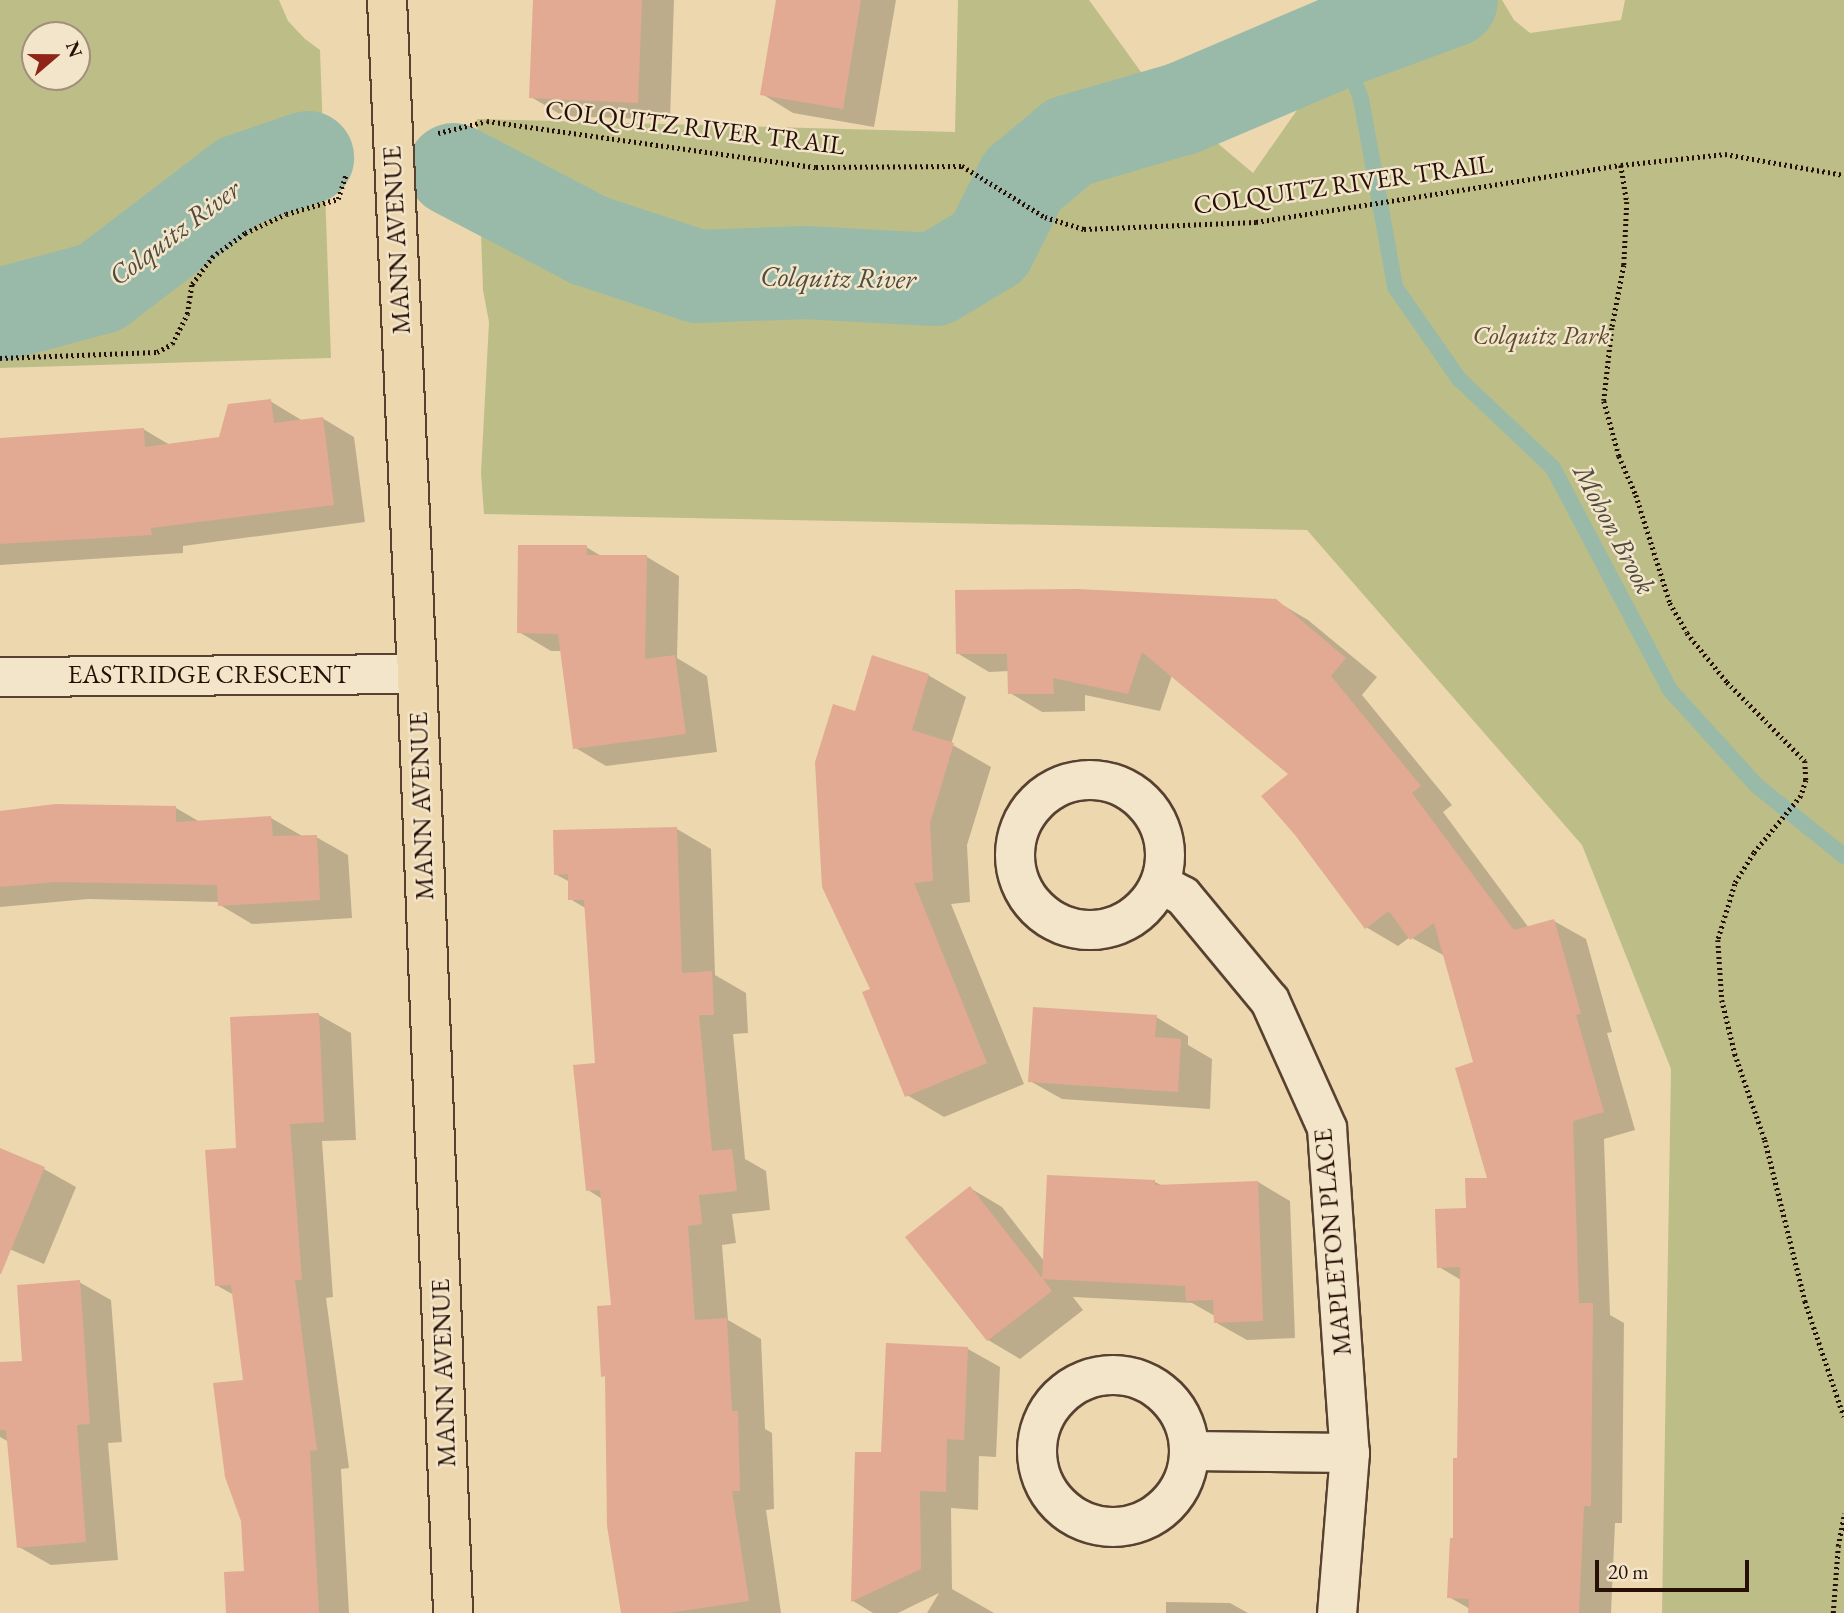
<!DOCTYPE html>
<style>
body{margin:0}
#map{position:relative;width:1844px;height:1613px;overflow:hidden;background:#edd7ae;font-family:"EB Garamond",serif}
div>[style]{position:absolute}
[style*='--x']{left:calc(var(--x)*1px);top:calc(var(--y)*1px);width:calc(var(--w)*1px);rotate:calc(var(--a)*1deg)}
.green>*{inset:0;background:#bdbd88}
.shadow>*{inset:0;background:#0003}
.stream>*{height:16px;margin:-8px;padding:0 8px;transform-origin:8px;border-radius:8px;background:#99baa8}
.river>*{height:93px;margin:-46.5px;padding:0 46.5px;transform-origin:46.5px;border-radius:46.5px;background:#99baa8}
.building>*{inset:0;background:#e2aa93}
.path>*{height:4.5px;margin-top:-2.25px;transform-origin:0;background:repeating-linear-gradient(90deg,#270f06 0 2px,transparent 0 5.5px)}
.roads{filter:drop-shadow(2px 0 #584130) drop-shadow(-2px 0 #584130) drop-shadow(0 2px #584130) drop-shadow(0 -2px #584130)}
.minor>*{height:38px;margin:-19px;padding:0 19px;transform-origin:19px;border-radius:19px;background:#f3e5ca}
.minor>.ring{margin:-19px;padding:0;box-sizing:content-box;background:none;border:38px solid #f3e5ca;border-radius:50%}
.major>*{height:38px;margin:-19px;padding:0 19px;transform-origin:19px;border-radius:19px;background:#edd7ae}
span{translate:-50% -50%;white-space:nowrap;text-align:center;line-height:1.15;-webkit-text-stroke:5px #f3e5ca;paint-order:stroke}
.street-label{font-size:26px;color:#270f06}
.park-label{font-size:26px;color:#5c4c34;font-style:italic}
.water-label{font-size:28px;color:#4f4b3f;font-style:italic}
.north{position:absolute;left:21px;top:21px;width:70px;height:70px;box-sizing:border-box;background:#f3e5ca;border:2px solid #a18f7c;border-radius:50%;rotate:70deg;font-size:19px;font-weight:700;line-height:28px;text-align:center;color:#270f06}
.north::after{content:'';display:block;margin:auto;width:24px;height:32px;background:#8f2418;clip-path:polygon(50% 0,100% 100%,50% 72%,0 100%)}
.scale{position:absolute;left:1595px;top:1560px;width:154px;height:32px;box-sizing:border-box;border:4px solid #270f06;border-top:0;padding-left:9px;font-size:21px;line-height:24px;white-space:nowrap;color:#270f06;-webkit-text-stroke:5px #f3e5ca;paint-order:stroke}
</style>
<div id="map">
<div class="green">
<i style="clip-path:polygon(evenodd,0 0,279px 0,288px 21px,305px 39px,320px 50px,331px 358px,0 368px,0 0,77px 35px,77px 77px,35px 77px,35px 35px,77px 35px)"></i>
<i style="clip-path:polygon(958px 0,1089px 0,1154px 90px,1253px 173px,1374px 0,1502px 0,1514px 20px,1530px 33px,1621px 20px,1625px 0,1844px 0,1844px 1613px,1662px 1613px,1671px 1069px,1582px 845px,1307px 530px,484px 514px,481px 473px,489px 322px,483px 290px,477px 119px,955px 132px)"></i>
</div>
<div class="shadow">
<i style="clip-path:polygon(535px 0,674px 0,670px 120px,563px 116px,531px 97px)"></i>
<i style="clip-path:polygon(778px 0,896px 0,874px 127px,793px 113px,762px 94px)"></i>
<i style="clip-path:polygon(270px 401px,303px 421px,322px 418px,354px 437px,365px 522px,183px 546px,183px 553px,0 565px,0 439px,143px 429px,170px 445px,220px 439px)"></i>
<i style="clip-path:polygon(586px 547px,603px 557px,647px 557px,679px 576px,677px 658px,707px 676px,717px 752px,606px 766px,574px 747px,562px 651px,551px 651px,519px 632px)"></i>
<i style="clip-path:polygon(1276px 601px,1308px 620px,1377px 677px,1362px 695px,1452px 805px,1443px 812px,1529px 928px,1554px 921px,1586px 939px,1612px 1032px,1607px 1033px,1635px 1130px,1604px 1139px,1610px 1315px,1624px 1323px,1622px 1523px,1615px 1523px,1611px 1613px,1470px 1613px,1470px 1609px,1449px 1597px,1459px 1460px,1461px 1280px,1439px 1267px,1468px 1210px,1490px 1179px,1475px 1064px,1445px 956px,1410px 937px,1398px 946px,1366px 927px,1297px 834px,1291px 774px,1172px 675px,1160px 711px,1085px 695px,1085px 711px,1042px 712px,1010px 693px,1009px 671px,989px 672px,957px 653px)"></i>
<i style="clip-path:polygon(928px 675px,966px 697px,951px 744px,991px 767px,967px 845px,970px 902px,951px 904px,1024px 1084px,944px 1117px,907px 1095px,872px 990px,856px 713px)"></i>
<i style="clip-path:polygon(176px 808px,200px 822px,271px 818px,304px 837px,316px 837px,348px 855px,352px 918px,252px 924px,220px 905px,220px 902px,88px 899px,0 907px,0 812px)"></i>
<i style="clip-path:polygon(677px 829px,711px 849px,715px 975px,746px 993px,748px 1033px,733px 1034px,745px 1159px,766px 1171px,770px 1210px,732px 1214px,736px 1243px,722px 1245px,728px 1320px,761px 1339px,765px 1429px,772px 1433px,774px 1509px,766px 1510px,781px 1613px,622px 1613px,607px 1378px,603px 1375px,613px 1306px,602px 1199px,588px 1190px,597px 1064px,587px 909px,570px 899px,570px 882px,555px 874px)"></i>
<i style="clip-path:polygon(319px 1015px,351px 1033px,356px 1140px,322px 1141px,333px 1297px,326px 1298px,349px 1468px,341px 1469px,349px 1613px,228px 1613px,246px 1572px,245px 1381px,234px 1295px,216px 1285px,238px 1149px)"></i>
<i style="clip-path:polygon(1156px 1017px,1188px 1036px,1188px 1045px,1212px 1059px,1210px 1109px,1062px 1099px,1030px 1081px)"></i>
<i style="clip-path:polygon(0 1150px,44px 1169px,76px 1187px,44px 1264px,0 1245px)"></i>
<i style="clip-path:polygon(1155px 1182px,1163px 1186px,1258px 1182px,1290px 1201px,1295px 1338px,1247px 1340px,1215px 1322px,1215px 1316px,1192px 1303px,1073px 1297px,1083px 1310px,1020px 1359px,988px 1340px,907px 1237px,970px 1188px,1002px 1207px,1044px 1261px)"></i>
<i style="clip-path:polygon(79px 1282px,111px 1300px,122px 1442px,108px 1443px,118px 1560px,51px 1565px,19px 1547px,9px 1442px,0 1437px,0 1364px,24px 1362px)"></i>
<i style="clip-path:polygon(968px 1349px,1000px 1367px,996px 1457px,979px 1456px,978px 1510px,951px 1508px,952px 1589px,994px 1613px,927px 1613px,939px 1593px,898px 1613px,873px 1613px,853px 1601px,857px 1454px,883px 1454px)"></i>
<i style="clip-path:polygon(1166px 1602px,1230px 1603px,1248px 1613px,1166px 1613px)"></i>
</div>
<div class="stream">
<i style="--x:1339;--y:41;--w:62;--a:69.2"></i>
<i style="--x:1361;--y:99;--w:191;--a:79.7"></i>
<i style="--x:1395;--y:287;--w:112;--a:55.2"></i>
<i style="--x:1459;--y:379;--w:129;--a:43.4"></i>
<i style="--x:1553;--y:468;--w:251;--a:62.2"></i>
<i style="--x:1670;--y:690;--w:128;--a:47.8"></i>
<i style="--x:1756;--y:785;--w:113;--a:38.9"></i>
</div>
<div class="river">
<i style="--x:453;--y:169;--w:153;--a:27.6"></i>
<i style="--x:589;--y:240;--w:114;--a:18.4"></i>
<i style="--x:697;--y:276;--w:108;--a:-2.1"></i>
<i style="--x:805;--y:272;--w:129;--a:3.1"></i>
<i style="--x:934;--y:279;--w:64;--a:-31"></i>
<i style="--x:989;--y:246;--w:74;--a:-63.4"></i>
<i style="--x:1022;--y:180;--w:61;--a:-39.7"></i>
<i style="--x:1069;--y:141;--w:118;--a:-16.3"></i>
<i style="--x:1182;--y:108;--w:171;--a:-23.1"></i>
<i style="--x:1339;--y:41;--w:119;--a:-20.1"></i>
<i style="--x:0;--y:314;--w:104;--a:-15.1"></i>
<i style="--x:100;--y:287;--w:176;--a:-37.4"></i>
<i style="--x:240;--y:180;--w:71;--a:-18.9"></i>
</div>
<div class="building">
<i style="clip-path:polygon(533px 0,642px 0,638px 103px,529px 98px)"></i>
<i style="clip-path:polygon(776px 0,861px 0,843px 109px,760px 95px)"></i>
<i style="clip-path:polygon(271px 399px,274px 423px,323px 417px,334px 505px,151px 528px,152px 535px,0 544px,0 438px,144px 428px,145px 447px,219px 437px,228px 404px)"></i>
<i style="clip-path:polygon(518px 545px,587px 545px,587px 555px,647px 555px,645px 659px,675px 655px,686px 734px,573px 749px,558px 634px,517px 633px)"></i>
<i style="clip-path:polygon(1078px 589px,1276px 599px,1346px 658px,1331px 676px,1421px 786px,1412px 793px,1514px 930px,1554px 919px,1581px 1014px,1576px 1015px,1604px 1112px,1573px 1121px,1579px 1303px,1593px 1303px,1591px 1506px,1584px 1506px,1579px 1613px,1468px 1613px,1469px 1599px,1447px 1598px,1450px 1538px,1453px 1538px,1453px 1458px,1457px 1458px,1460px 1267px,1437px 1268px,1435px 1209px,1466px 1208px,1465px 1178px,1487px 1178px,1455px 1068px,1473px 1062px,1434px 923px,1410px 940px,1389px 911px,1365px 929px,1295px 835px,1261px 796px,1288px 774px,1142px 652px,1128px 694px,1053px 678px,1054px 694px,1008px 694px,1007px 654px,956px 654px,955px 590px)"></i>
<i style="clip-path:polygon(872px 655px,929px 674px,912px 730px,954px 743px,930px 823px,933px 881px,914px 883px,987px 1063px,905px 1097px,862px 992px,870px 989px,822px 887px,815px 762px,833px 704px,855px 711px)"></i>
<i style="clip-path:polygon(55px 804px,176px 806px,176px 822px,271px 816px,273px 836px,317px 835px,320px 900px,218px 906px,217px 885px,55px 882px,0 887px,0 811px)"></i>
<i style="clip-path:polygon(677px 827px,682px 973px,712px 971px,714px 1015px,699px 1015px,712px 1151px,732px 1149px,737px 1191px,699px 1195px,702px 1224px,688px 1226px,695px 1320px,727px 1318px,732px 1411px,738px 1411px,740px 1491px,732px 1491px,749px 1601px,668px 1613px,621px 1613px,607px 1526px,605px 1376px,601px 1377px,597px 1306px,611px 1305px,600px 1190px,586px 1191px,573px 1065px,595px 1063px,584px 900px,568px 900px,568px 874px,554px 875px,553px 830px)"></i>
<i style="clip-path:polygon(1033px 1007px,1157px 1015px,1155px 1037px,1181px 1039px,1178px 1092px,1028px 1082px)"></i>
<i style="clip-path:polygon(319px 1013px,324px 1122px,290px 1124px,302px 1280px,295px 1280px,317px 1450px,310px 1451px,319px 1613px,226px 1613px,224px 1572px,244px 1571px,241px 1521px,225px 1477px,213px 1383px,243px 1380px,231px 1285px,215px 1286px,205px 1150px,236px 1148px,230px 1017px)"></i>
<i style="clip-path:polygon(0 1148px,45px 1167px,1px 1274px,0 1274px)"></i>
<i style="clip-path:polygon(1047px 1175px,1155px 1180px,1155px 1185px,1258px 1181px,1263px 1321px,1214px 1323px,1213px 1300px,1186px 1301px,1185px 1286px,1043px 1279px,1052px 1291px,987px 1341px,905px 1237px,970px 1186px,1042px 1278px)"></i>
<i style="clip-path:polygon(80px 1280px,90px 1424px,77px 1425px,86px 1542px,17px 1548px,6px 1430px,0 1430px,0 1362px,22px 1361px,17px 1285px)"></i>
<i style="clip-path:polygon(886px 1343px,968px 1347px,964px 1440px,947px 1439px,946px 1492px,920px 1491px,921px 1569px,851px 1602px,855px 1452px,881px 1452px)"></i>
</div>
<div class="path">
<i style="--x:438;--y:133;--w:50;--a:-13.8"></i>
<i style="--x:487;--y:121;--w:332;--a:8"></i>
<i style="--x:816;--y:167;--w:146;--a:-0.4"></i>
<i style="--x:962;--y:166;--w:97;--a:31.6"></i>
<i style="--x:1045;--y:217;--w:41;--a:17.1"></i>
<i style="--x:1084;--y:229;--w:172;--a:-2.3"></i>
<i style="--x:1256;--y:222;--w:369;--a:-8.9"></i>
<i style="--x:1621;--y:165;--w:105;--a:-6"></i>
<i style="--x:1725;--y:154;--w:121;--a:10"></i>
<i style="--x:1621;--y:165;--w:37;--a:81"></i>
<i style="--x:1627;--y:202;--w:63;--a:92.7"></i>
<i style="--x:1624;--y:265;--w:64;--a:100.8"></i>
<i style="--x:1612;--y:328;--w:73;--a:96.3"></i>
<i style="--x:1604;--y:401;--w:57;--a:74.7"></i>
<i style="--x:1619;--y:456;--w:43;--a:66.4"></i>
<i style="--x:1636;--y:495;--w:113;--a:72.5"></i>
<i style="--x:1670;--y:603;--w:34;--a:60"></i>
<i style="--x:1687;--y:633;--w:63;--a:50.8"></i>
<i style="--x:1727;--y:682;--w:111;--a:45.4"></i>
<i style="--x:1805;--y:761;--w:19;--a:87"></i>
<i style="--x:1806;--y:780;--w:17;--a:107"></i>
<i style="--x:1801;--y:796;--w:74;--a:129.5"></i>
<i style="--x:1754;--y:853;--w:36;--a:122"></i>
<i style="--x:1735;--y:884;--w:59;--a:106.9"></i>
<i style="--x:1718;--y:940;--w:60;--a:86.2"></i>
<i style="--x:1722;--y:1000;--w:56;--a:76.5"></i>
<i style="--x:1735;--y:1054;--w:91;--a:70.8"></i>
<i style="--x:1765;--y:1140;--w:166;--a:76"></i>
<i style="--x:1805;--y:1301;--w:122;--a:71.4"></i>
<i style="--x:0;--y:358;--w:157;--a:-2.2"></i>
<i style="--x:157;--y:352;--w:17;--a:-28"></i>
<i style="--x:172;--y:344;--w:34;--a:-63"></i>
<i style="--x:187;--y:314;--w:30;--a:-81"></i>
<i style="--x:192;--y:284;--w:34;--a:-53"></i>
<i style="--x:212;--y:257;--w:41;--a:-36"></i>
<i style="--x:245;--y:233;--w:45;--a:-24.9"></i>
<i style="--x:286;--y:214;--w:54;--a:-16.1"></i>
<i style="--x:338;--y:199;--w:25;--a:-72"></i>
<i style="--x:1833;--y:1613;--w:67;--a:-85.7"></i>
<i style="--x:1838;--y:1546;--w:33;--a:-79"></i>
</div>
<div class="roads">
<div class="minor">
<i style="--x:0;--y:677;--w:417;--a:-0.4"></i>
<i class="ring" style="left:1015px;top:780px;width:112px;height:112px"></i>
<i style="--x:1161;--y:884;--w:25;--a:29"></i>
<i style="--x:1183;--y:896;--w:136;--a:50.4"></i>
<i style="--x:1270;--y:1001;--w:139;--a:65.8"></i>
<i style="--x:1327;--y:1128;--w:326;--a:86"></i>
<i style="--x:1350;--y:1453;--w:161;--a:94.6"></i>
<i class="ring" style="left:1037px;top:1375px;width:114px;height:114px"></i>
<i style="--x:1190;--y:1451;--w:160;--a:0.7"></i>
</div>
<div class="major">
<i style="--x:387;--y:0;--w:675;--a:87.45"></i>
<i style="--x:417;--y:674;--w:940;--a:87.8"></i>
</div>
</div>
<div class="street-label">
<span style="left:695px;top:128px;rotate:7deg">COLQUITZ RIVER TRAIL</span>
<span style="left:1343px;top:185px;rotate:-8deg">COLQUITZ RIVER TRAIL</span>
<span style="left:397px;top:240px;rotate:-93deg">MANN AVENUE</span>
<span style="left:209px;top:675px">EASTRIDGE CRESCENT</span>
<span style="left:422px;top:806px;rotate:-92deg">MANN AVENUE</span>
<span style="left:1333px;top:1242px;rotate:-95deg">MAPLETON PLACE</span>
<span style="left:444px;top:1373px;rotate:-92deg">MANN AVENUE</span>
</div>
<div class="park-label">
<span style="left:1541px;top:336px">Colquitz Park</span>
</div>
<div class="water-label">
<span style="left:174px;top:232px;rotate:-37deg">Colquitz River</span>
<span style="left:838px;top:277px;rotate:1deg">Colquitz River</span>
<span style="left:1615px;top:529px;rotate:62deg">Mohon Brook</span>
</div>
<div class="north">N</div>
<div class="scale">20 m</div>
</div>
